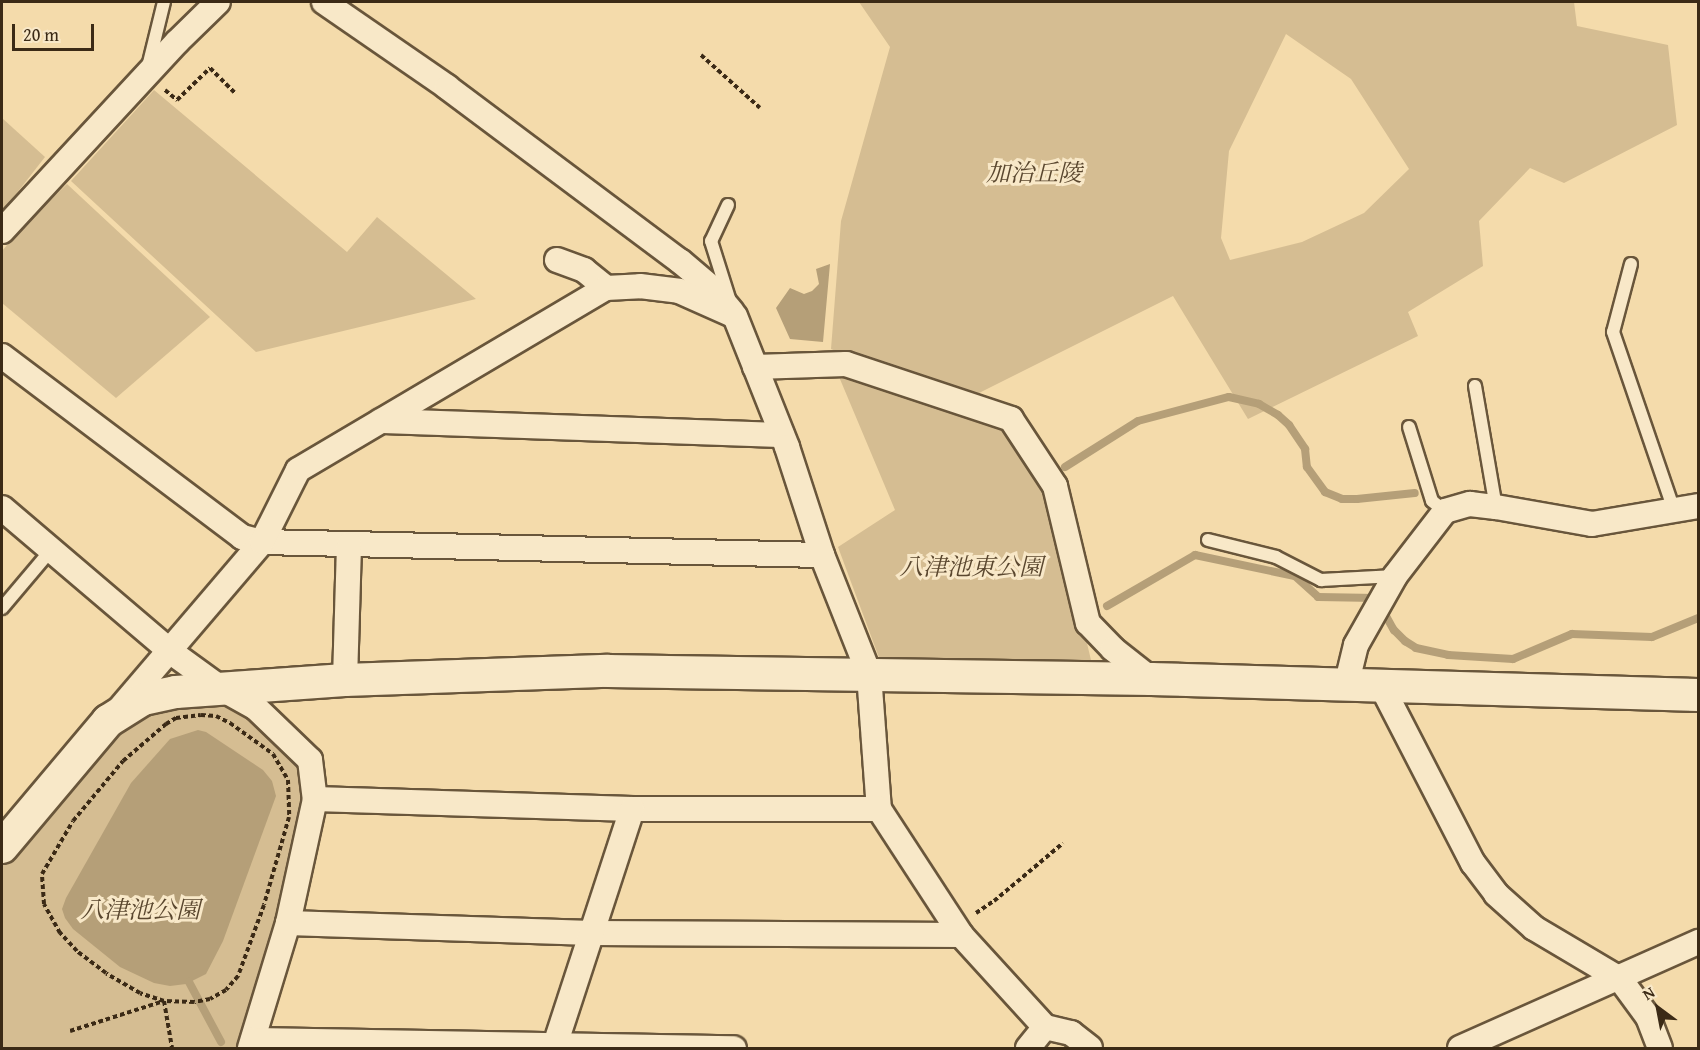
<!DOCTYPE html>
<meta charset="utf-8">
<style>
body{margin:0}
#map{position:relative;width:1700px;height:1050px;overflow:hidden;background:#f4dbab;font-family:"Gentium Book Plus","Noto Serif JP",serif}
div>[style]{position:absolute}
[style*='--x']{left:calc(var(--x)*1px);top:calc(var(--y)*1px);width:calc(var(--w)*1px);rotate:calc(var(--a)*1deg)}
.green>*{inset:0;background:#d5bd92}
.water>*{inset:0;background:#b59f78}
.stream>*{height:8px;margin:-4px;padding:0 4px;transform-origin:4px;border-radius:4px;background:#b59f78}
.path>*{height:4px;margin-top:-2px;transform-origin:0;background:repeating-linear-gradient(90deg,#3b2a16 0 4.5px,transparent 0 7.5px)}
.roads{filter:drop-shadow(2px 0 #69563b) drop-shadow(-2px 0 #69563b) drop-shadow(0 2px #69563b) drop-shadow(0 -2px #69563b)}
.service>*{height:12px;margin:-6px;padding:0 6px;transform-origin:6px;border-radius:6px;background:#f8e8c8}
.minor>*{height:24px;margin:-12px;padding:0 12px;transform-origin:12px;border-radius:12px;background:#f8e8c8}
.tertiary>*{height:32px;margin:-16px;padding:0 16px;transform-origin:16px;border-radius:16px;background:#f8e8c8}
span{translate:-50% -50%;white-space:nowrap;text-align:center;line-height:1.15;-webkit-text-stroke:6px #f8e8c8;paint-order:stroke}
.park-label{font-size:24px;color:#5a472f;font-style:italic}
.frame{position:absolute;inset:0;border:3px solid #3b2a16;pointer-events:none}
.north{position:absolute;left:1628px;top:978px;width:60px;height:60px;-webkit-text-stroke:4px #f8e8c8;paint-order:stroke;rotate:328deg;font-size:16px;font-weight:700;line-height:24px;text-align:center;color:#3b2a16}
.north::after{content:'';display:block;margin:auto;width:21px;height:27px;background:#3b2a16;clip-path:polygon(50% 0,100% 100%,50% 72%,0 100%)}
.scale{position:absolute;left:12px;top:24px;width:82px;height:27px;box-sizing:border-box;border:3px solid #3b2a16;border-top:0;padding-left:8px;font-size:18px;line-height:21px;white-space:nowrap;color:#3b2a16;-webkit-text-stroke:4px #f8e8c8;paint-order:stroke}
</style>
<div id="map">
<div class="green">
<i style="clip-path:polygon(evenodd,859px 2px,1574px 2px,1577px 26px,1668px 45px,1677px 125px,1564px 183px,1530px 168px,1479px 221px,1483px 266px,1408px 312px,1418px 336px,1248px 419px,1173px 296px,961px 402px,831px 349px,841px 221px,890px 47px,859px 2px,1286px 34px,1351px 79px,1409px 169px,1364px 213px,1302px 242px,1230px 260px,1221px 238px,1229px 151px,1286px 34px)"></i>
<i style="clip-path:polygon(154px 90px,347px 252px,377px 217px,476px 299px,256px 352px,71px 181px)"></i>
<i style="clip-path:polygon(2px 118px,45px 157px,2px 212px)"></i>
<i style="clip-path:polygon(67px 184px,210px 317px,116px 398px,2px 303px,2px 251px,25px 224px)"></i>
<i style="clip-path:polygon(837px 372px,1009px 425px,1050px 489px,1091px 660px,881px 663px,838px 547px,895px 510px)"></i>
<i style="clip-path:polygon(231px 706px,291px 755px,300px 769px,302px 783px,299px 846px,266px 976px,238px 1048px,2px 1048px,2px 858px,116px 734px,147px 715px,181px 707px)"></i>
</div>
<div class="water">
<i style="clip-path:polygon(830px 264px,823px 342px,790px 339px,776px 308px,790px 288px,804px 294px,812px 291px,819px 284px,816px 269px)"></i>
<i style="clip-path:polygon(198px 730px,206px 732px,263px 770px,272px 781px,276px 796px,223px 941px,206px 974px,186px 984px,170px 986px,154px 983px,120px 967px,73px 929px,65px 918px,62px 909px,66px 898px,131px 783px,170px 739px)"></i>
</div>
<div class="stream">
<i style="--x:1065;--y:467;--w:86;--a:-32.2"></i>
<i style="--x:1138;--y:421;--w:94;--a:-14.8"></i>
<i style="--x:1229;--y:397;--w:31;--a:13"></i>
<i style="--x:1259;--y:404;--w:22;--a:30"></i>
<i style="--x:1278;--y:415;--w:15;--a:42"></i>
<i style="--x:1289;--y:425;--w:29;--a:56"></i>
<i style="--x:1305;--y:449;--w:18;--a:84"></i>
<i style="--x:1307;--y:467;--w:31;--a:54"></i>
<i style="--x:1325;--y:492;--w:18;--a:22"></i>
<i style="--x:1342;--y:499;--w:15;--a:0"></i>
<i style="--x:1357;--y:499;--w:58;--a:-5.9"></i>
<i style="--x:1107;--y:606;--w:102;--a:-30.1"></i>
<i style="--x:1195;--y:555;--w:102;--a:11.9"></i>
<i style="--x:1295;--y:576;--w:31;--a:42"></i>
<i style="--x:1318;--y:597;--w:58;--a:1"></i>
<i style="--x:1376;--y:598;--w:37;--a:61"></i>
<i style="--x:1394;--y:630;--w:16;--a:45"></i>
<i style="--x:1405;--y:641;--w:13;--a:32"></i>
<i style="--x:1416;--y:648;--w:33;--a:12"></i>
<i style="--x:1448;--y:655;--w:65;--a:3.5"></i>
<i style="--x:1513;--y:659;--w:64;--a:-23"></i>
<i style="--x:1572;--y:634;--w:80;--a:2.1"></i>
<i style="--x:1652;--y:637;--w:50;--a:-22.4"></i>
<i style="--x:189;--y:982;--w:68;--a:61.9"></i>
</div>
<div class="path">
<i style="--x:701;--y:55;--w:79;--a:41.9"></i>
<i style="--x:165;--y:90;--w:16;--a:40"></i>
<i style="--x:177;--y:100;--w:46;--a:-44.1"></i>
<i style="--x:210;--y:68;--w:35;--a:45"></i>
<i style="--x:201;--y:715;--w:15;--a:4"></i>
<i style="--x:216;--y:716;--w:16;--a:27"></i>
<i style="--x:230;--y:723;--w:53;--a:35.8"></i>
<i style="--x:273;--y:754;--w:30;--a:60"></i>
<i style="--x:288;--y:780;--w:37;--a:88"></i>
<i style="--x:289;--y:817;--w:91;--a:105.9"></i>
<i style="--x:264;--y:905;--w:76;--a:110.1"></i>
<i style="--x:238;--y:976;--w:18;--a:131"></i>
<i style="--x:226;--y:990;--w:18;--a:151"></i>
<i style="--x:210;--y:999;--w:16;--a:169"></i>
<i style="--x:194;--y:1002;--w:30;--a:-178"></i>
<i style="--x:164;--y:1001;--w:25;--a:-162"></i>
<i style="--x:140;--y:993;--w:39;--a:-150"></i>
<i style="--x:106;--y:973;--w:36;--a:-143"></i>
<i style="--x:77;--y:951;--w:25;--a:-133"></i>
<i style="--x:60;--y:933;--w:33;--a:-119"></i>
<i style="--x:44;--y:904;--w:30;--a:-94"></i>
<i style="--x:42;--y:874;--w:61;--a:-59.7"></i>
<i style="--x:73;--y:821;--w:78;--a:-50.2"></i>
<i style="--x:123;--y:761;--w:57;--a:-40.7"></i>
<i style="--x:166;--y:724;--w:12;--a:-31"></i>
<i style="--x:176;--y:718;--w:25;--a:-7"></i>
<i style="--x:976;--y:913;--w:22;--a:-34"></i>
<i style="--x:994;--y:901;--w:90;--a:-40"></i>
<i style="--x:70;--y:1031;--w:99;--a:-17.7"></i>
<i style="--x:164;--y:1001;--w:48;--a:80.3"></i>
</div>
<div class="roads">
<div class="service">
<i style="--x:148;--y:67;--w:67;--a:-76.2"></i>
<i style="--x:728;--y:205;--w:40;--a:115"></i>
<i style="--x:711;--y:241;--w:60;--a:72.5"></i>
<i style="--x:1631;--y:264;--w:70;--a:104.8"></i>
<i style="--x:1613;--y:332;--w:188;--a:71.1"></i>
<i style="--x:1475;--y:386;--w:123;--a:80.2"></i>
<i style="--x:1409;--y:427;--w:77;--a:72.7"></i>
<i style="--x:1432;--y:501;--w:16;--a:38"></i>
<i style="--x:1208;--y:540;--w:70;--a:14"></i>
<i style="--x:1276;--y:557;--w:51;--a:27.1"></i>
<i style="--x:1321;--y:580;--w:74;--a:-3.1"></i>
<i style="--x:2;--y:608;--w:76;--a:-49.8"></i>
</div>
<div class="minor">
<i style="--x:324;--y:2;--w:150;--a:34.6"></i>
<i style="--x:447;--y:87;--w:291;--a:36.8"></i>
<i style="--x:680;--y:261;--w:42;--a:40.2"></i>
<i style="--x:712;--y:288;--w:31;--a:50"></i>
<i style="--x:2;--y:231;--w:258;--a:-47.2"></i>
<i style="--x:177;--y:42;--w:57;--a:-44.3"></i>
<i style="--x:557;--y:260;--w:29;--a:20"></i>
<i style="--x:584;--y:270;--w:28;--a:39"></i>
<i style="--x:2;--y:356;--w:301;--a:37"></i>
<i style="--x:242;--y:537;--w:21;--a:14"></i>
<i style="--x:262;--y:542;--w:560;--a:1.33"></i>
<i style="--x:755;--y:367;--w:91;--a:-1.9"></i>
<i style="--x:846;--y:364;--w:174;--a:18.4"></i>
<i style="--x:1011;--y:419;--w:80;--a:56.7"></i>
<i style="--x:1055;--y:486;--w:141;--a:76.5"></i>
<i style="--x:1088;--y:623;--w:36;--a:46"></i>
<i style="--x:1113;--y:649;--w:48;--a:38.3"></i>
<i style="--x:381;--y:421;--w:401;--a:2"></i>
<i style="--x:2;--y:508;--w:222;--a:40.4"></i>
<i style="--x:171;--y:652;--w:63;--a:36"></i>
<i style="--x:222;--y:689;--w:39;--a:29"></i>
<i style="--x:256;--y:708;--w:75;--a:43.9"></i>
<i style="--x:310;--y:760;--w:39;--a:83"></i>
<i style="--x:315;--y:799;--w:127;--a:102.3"></i>
<i style="--x:288;--y:923;--w:131;--a:106.9"></i>
<i style="--x:345;--y:680;--w:135;--a:-88.3"></i>
<i style="--x:1346;--y:686;--w:42;--a:-76.3"></i>
<i style="--x:1356;--y:645;--w:79;--a:-60.5"></i>
<i style="--x:1395;--y:576;--w:82;--a:-52.4"></i>
<i style="--x:1445;--y:511;--w:26;--a:-16"></i>
<i style="--x:1470;--y:504;--w:26;--a:7"></i>
<i style="--x:1496;--y:507;--w:97;--a:10"></i>
<i style="--x:1592;--y:524;--w:108;--a:-9.6"></i>
<i style="--x:1382;--y:687;--w:198;--a:62.7"></i>
<i style="--x:1473;--y:863;--w:39;--a:53"></i>
<i style="--x:1496;--y:894;--w:51;--a:41.8"></i>
<i style="--x:1534;--y:928;--w:100;--a:30.7"></i>
<i style="--x:1620;--y:979;--w:47;--a:53.6"></i>
<i style="--x:1648;--y:1017;--w:33;--a:69"></i>
<i style="--x:122;--y:706;--w:216;--a:-49.5"></i>
<i style="--x:262;--y:542;--w:80;--a:-63.4"></i>
<i style="--x:298;--y:470;--w:358;--a:-30.6"></i>
<i style="--x:606;--y:288;--w:34;--a:-3"></i>
<i style="--x:640;--y:286;--w:39;--a:7"></i>
<i style="--x:679;--y:291;--w:61;--a:24.1"></i>
<i style="--x:735;--y:316;--w:141;--a:68.3"></i>
<i style="--x:787;--y:447;--w:114;--a:72"></i>
<i style="--x:822;--y:555;--w:128;--a:68.4"></i>
<i style="--x:869;--y:674;--w:135;--a:85.8"></i>
<i style="--x:879;--y:809;--w:150;--a:56.9"></i>
<i style="--x:961;--y:935;--w:125;--a:47.6"></i>
<i style="--x:1045;--y:1027;--w:27;--a:13"></i>
<i style="--x:1071;--y:1033;--w:24;--a:38"></i>
<i style="--x:315;--y:799;--w:317;--a:1.8"></i>
<i style="--x:632;--y:809;--w:247;--a:0"></i>
<i style="--x:288;--y:923;--w:304;--a:1.9"></i>
<i style="--x:592;--y:933;--w:369;--a:0.3"></i>
<i style="--x:253;--y:1040;--w:481;--a:1"></i>
<i style="--x:554;--y:1048;--w:251;--a:-71.9"></i>
<i style="--x:1028;--y:1048;--w:27;--a:-51"></i>
<i style="--x:1460;--y:1048;--w:261;--a:-24"></i>
</div>
<div class="tertiary">
<i style="--x:2;--y:847;--w:165;--a:-49.9"></i>
<i style="--x:108;--y:721;--w:41;--a:-32.2"></i>
<i style="--x:143;--y:699;--w:34;--a:-12"></i>
<i style="--x:176;--y:692;--w:169;--a:-4.1"></i>
<i style="--x:345;--y:680;--w:263;--a:-2"></i>
<i style="--x:608;--y:671;--w:543;--a:0.84"></i>
<i style="--x:1151;--y:679;--w:547;--a:1.68"></i>
</div>
</div>
<div class="park-label">
<span style="left:1034px;top:173px">加治丘陵</span>
<span style="left:971px;top:567px">八津池東公園</span>
<span style="left:140px;top:910px">八津池公園</span>
</div>
<div class="frame"></div>
<div class="north">N</div>
<div class="scale">20 m</div>
</div>
